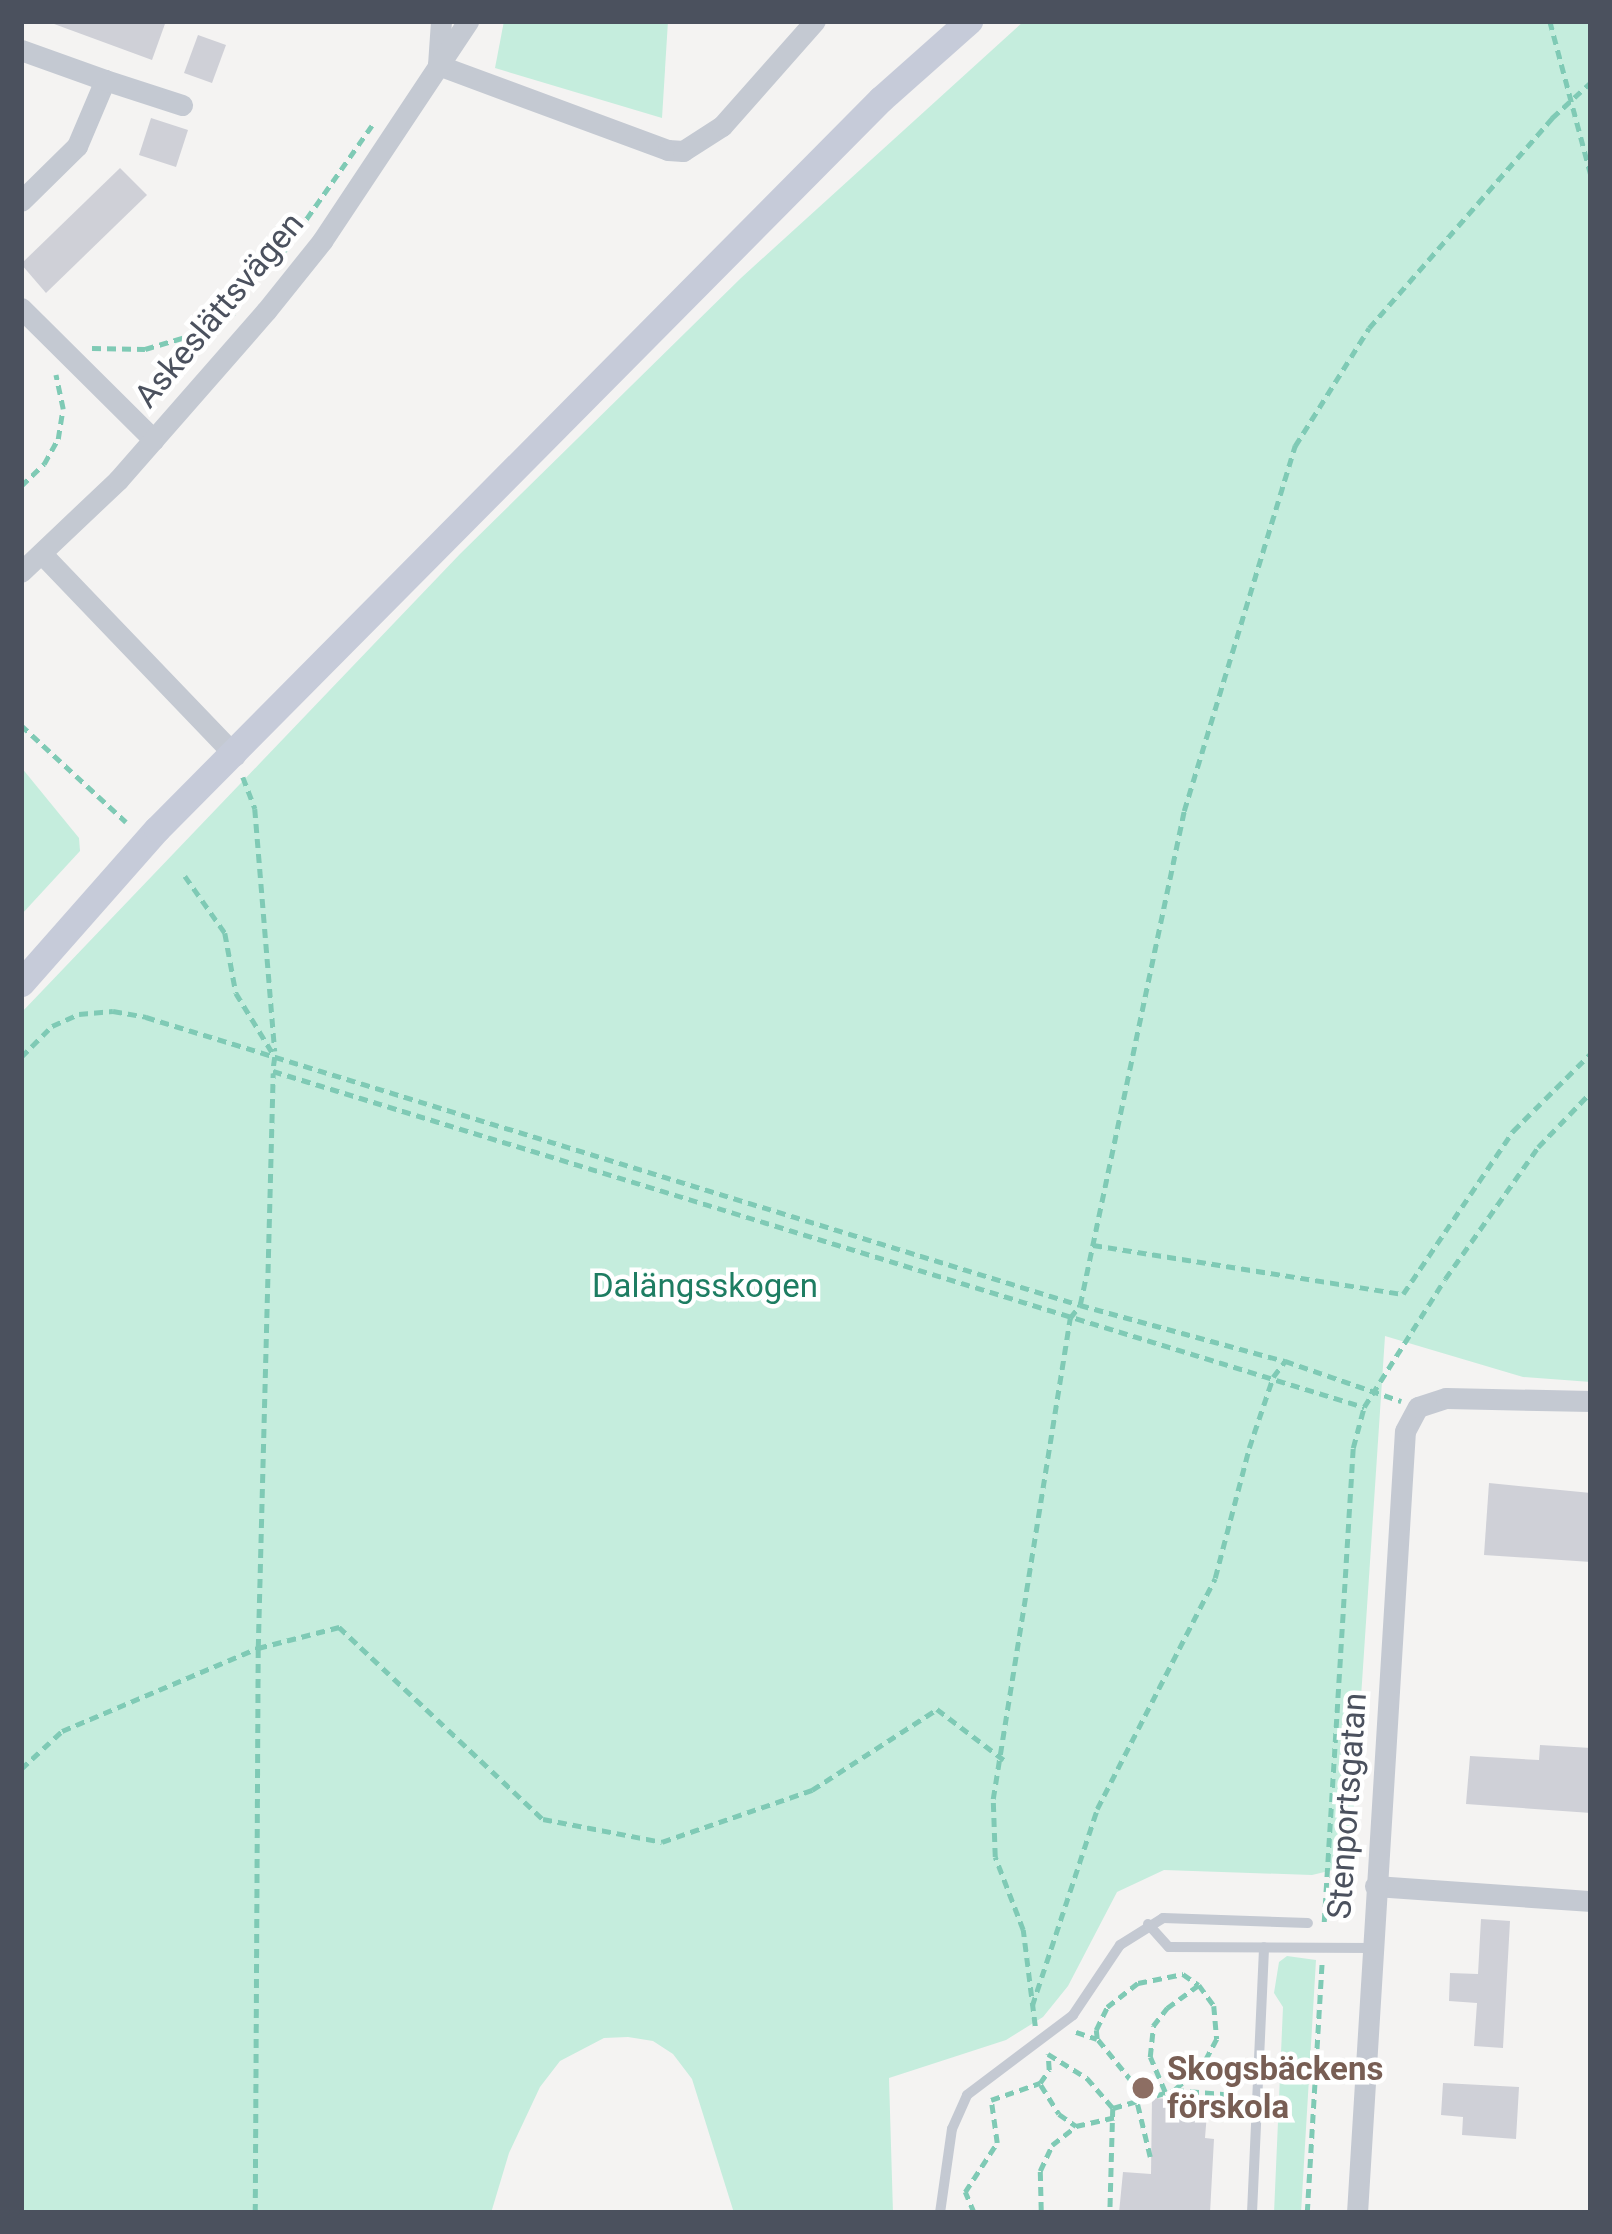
<!DOCTYPE html>
<meta charset="utf-8">
<style>
body{margin:0}
#map{position:relative;width:1612px;height:2234px;overflow:hidden;background:#f4f3f2;font-family:Roboto,sans-serif}
div>[style]{position:absolute}
[style*='--x']{left:calc(var(--x)*1px);top:calc(var(--y)*1px);width:calc(var(--w)*1px);rotate:calc(var(--a)*1deg)}
.green>*{inset:0;background:#c5eddd}
.building>*{inset:0;background:#cfd0d7}
.path>*{height:4.5px;margin-top:-2.25px;transform-origin:0;background:repeating-linear-gradient(90deg,#7fcab5 0 9px,transparent 0 15px)}
.lane>*{height:10px;margin:-5px;padding:0 5px;transform-origin:5px;border-radius:5px;background:#c4c9d2}
.street>*{height:21px;margin:-10.5px;padding:0 10.5px;transform-origin:10.5px;border-radius:10.5px;background:#c4c9d2}
.secondary>*{height:27px;margin:-13.5px;padding:0 13.5px;transform-origin:13.5px;border-radius:13.5px;background:#c6cbd9}
.dots>*{width:33px;height:33px;translate:-50% -50%;box-sizing:border-box;border:6px solid #fff;border-radius:50%}
span{translate:-50% -50%;white-space:nowrap;text-align:center;line-height:1.15;-webkit-text-stroke:9px #fff;paint-order:stroke}
.street-label{font-size:33px;color:#4b515e}
.park-label{font-size:33px;color:#1e7d62}
.education-label{font-size:33px;color:#785e54;font-weight:700}
.left{translate:0 -50%;text-align:left}
.frame{position:absolute;inset:0;border:24px solid #4b515e;pointer-events:none}
</style>
<div id="map">
<div class="green">
<i style="clip-path:polygon(504px 21px,668px 21px,662px 118px,495px 68px)"></i>
<i style="clip-path:polygon(1024px 21px,1591px 21px,1591px 1382px,1523px 1377px,1385px 1336px,1351px 1848px,1337px 1869px,1312px 1875px,1164px 1870px,1117px 1892px,1068px 1986px,1043px 2017px,1006px 2040px,889px 2078px,893px 2213px,734px 2213px,692px 2079px,673px 2054px,653px 2041px,628px 2037px,604px 2038px,560px 2061px,540px 2087px,509px 2153px,491px 2213px,21px 2213px,21px 1013px,460px 554px,741px 278px)"></i>
<i style="clip-path:polygon(21px 767px,79px 838px,80px 851px,21px 915px)"></i>
<i style="clip-path:polygon(1287px 1956px,1316px 1960px,1301px 2213px,1274px 2213px,1283px 2007px,1274px 1993px,1279px 1962px)"></i>
</div>
<div class="building">
<i style="clip-path:polygon(46px 21px,166px 21px,152px 60px)"></i>
<i style="clip-path:polygon(198px 35px,226px 45px,212px 83px,184px 73px)"></i>
<i style="clip-path:polygon(151px 118px,188px 130px,176px 167px,139px 155px)"></i>
<i style="clip-path:polygon(120px 168px,147px 195px,46px 293px,21px 264px)"></i>
<i style="clip-path:polygon(1489px 1483px,1591px 1493px,1591px 1562px,1484px 1555px)"></i>
<i style="clip-path:polygon(1540px 1745px,1591px 1748px,1591px 1813px,1466px 1804px,1470px 1756px,1539px 1760px)"></i>
<i style="clip-path:polygon(1481px 1919px,1510px 1921px,1503px 2048px,1474px 2046px,1477px 2003px,1449px 2001px,1450px 1973px,1478px 1974px)"></i>
<i style="clip-path:polygon(1443px 2083px,1519px 2087px,1516px 2139px,1462px 2135px,1463px 2117px,1441px 2115px)"></i>
<i style="clip-path:polygon(1152px 2098px,1208px 2101px,1205px 2138px,1214px 2139px,1210px 2213px,1119px 2213px,1123px 2172px,1151px 2174px)"></i>
</div>
<div class="path">
<i style="--x:1550;--y:21;--w:159;--a:75.1"></i>
<i style="--x:272;--y:268;--w:174;--a:-55"></i>
<i style="--x:92;--y:348;--w:53;--a:1.1"></i>
<i style="--x:145;--y:349;--w:67;--a:-16.5"></i>
<i style="--x:209;--y:330;--w:30;--a:-34"></i>
<i style="--x:21;--y:486;--w:32;--a:-44"></i>
<i style="--x:44;--y:464;--w:29;--a:-61"></i>
<i style="--x:58;--y:439;--w:30;--a:-81"></i>
<i style="--x:63;--y:409;--w:35;--a:-102"></i>
<i style="--x:21;--y:725;--w:143;--a:42.7"></i>
<i style="--x:243;--y:777;--w:34;--a:69"></i>
<i style="--x:255;--y:809;--w:243;--a:85.3"></i>
<i style="--x:185;--y:876;--w:70;--a:54.9"></i>
<i style="--x:225;--y:933;--w:61;--a:79.6"></i>
<i style="--x:236;--y:993;--w:75;--a:58.6"></i>
<i style="--x:275;--y:1057;--w:14;--a:98"></i>
<i style="--x:273;--y:1071;--w:1142;--a:17.12"></i>
<i style="--x:21;--y:1057;--w:44;--a:-45"></i>
<i style="--x:52;--y:1026;--w:30;--a:-24"></i>
<i style="--x:79;--y:1014;--w:34;--a:-5"></i>
<i style="--x:113;--y:1011;--w:34;--a:10"></i>
<i style="--x:146;--y:1017;--w:977;--a:17.14"></i>
<i style="--x:1080;--y:1305;--w:213;--a:15.3"></i>
<i style="--x:1285;--y:1361;--w:123;--a:19"></i>
<i style="--x:1093;--y:1245;--w:314;--a:9"></i>
<i style="--x:1403;--y:1294;--w:197;--a:-56"></i>
<i style="--x:1513;--y:1131;--w:110;--a:-45"></i>
<i style="--x:21;--y:1769;--w:56;--a:-42.8"></i>
<i style="--x:62;--y:1731;--w:213;--a:-23"></i>
<i style="--x:258;--y:1648;--w:84;--a:-14.5"></i>
<i style="--x:339;--y:1627;--w:280;--a:43.3"></i>
<i style="--x:543;--y:1819;--w:121;--a:10.9"></i>
<i style="--x:662;--y:1842;--w:159;--a:-19.1"></i>
<i style="--x:812;--y:1790;--w:149;--a:-32.9"></i>
<i style="--x:937;--y:1709;--w:84;--a:37.3"></i>
<i style="--x:1324;--y:1922;--w:475;--a:-86.5"></i>
<i style="--x:1353;--y:1448;--w:42;--a:-75"></i>
<i style="--x:1364;--y:1407;--w:151;--a:-57.7"></i>
<i style="--x:1445;--y:1279;--w:161;--a:-54.8"></i>
<i style="--x:1538;--y:1147;--w:76;--a:-46.1"></i>
<i style="--x:1032;--y:2006;--w:207;--a:-71.7"></i>
<i style="--x:1097;--y:1809;--w:259;--a:-62.9"></i>
<i style="--x:1215;--y:1578;--w:134;--a:-75.3"></i>
<i style="--x:1249;--y:1448;--w:75;--a:-71.3"></i>
<i style="--x:1273;--y:1377;--w:20;--a:-53"></i>
<i style="--x:1035;--y:2026;--w:97;--a:-97.1"></i>
<i style="--x:1023;--y:1930;--w:78;--a:-111"></i>
<i style="--x:995;--y:1857;--w:58;--a:-92"></i>
<i style="--x:993;--y:1799;--w:487;--a:-80.9"></i>
<i style="--x:1070;--y:1318;--w:16;--a:-52"></i>
<i style="--x:1080;--y:1305;--w:505;--a:-78.11"></i>
<i style="--x:1184;--y:811;--w:382;--a:-73.1"></i>
<i style="--x:1295;--y:446;--w:139;--a:-57.9"></i>
<i style="--x:1369;--y:328;--w:279;--a:-48.9"></i>
<i style="--x:1552;--y:118;--w:53;--a:-42.7"></i>
<i style="--x:1076;--y:2032;--w:22;--a:18"></i>
<i style="--x:1041;--y:2085;--w:34;--a:58"></i>
<i style="--x:1059;--y:2114;--w:21;--a:35"></i>
<i style="--x:1165;--y:2092;--w:38;--a:-113"></i>
<i style="--x:1150;--y:2057;--w:31;--a:-84"></i>
<i style="--x:1153;--y:2026;--w:23;--a:-52"></i>
<i style="--x:1167;--y:2008;--w:39;--a:-36"></i>
<i style="--x:1113;--y:2108;--w:65;--a:-16.2"></i>
<i style="--x:1175;--y:2090;--w:60;--a:4.8"></i>
<i style="--x:1150;--y:2157;--w:77;--a:-103.5"></i>
<i style="--x:1132;--y:2082;--w:55;--a:-129.1"></i>
<i style="--x:1097;--y:2039;--w:9;--a:-96"></i>
<i style="--x:1096;--y:2030;--w:25;--a:-64"></i>
<i style="--x:1107;--y:2007;--w:39;--a:-38"></i>
<i style="--x:1138;--y:1983;--w:46;--a:-11.3"></i>
<i style="--x:1183;--y:1974;--w:19;--a:35"></i>
<i style="--x:1199;--y:1985;--w:26;--a:54"></i>
<i style="--x:1214;--y:2006;--w:33;--a:85"></i>
<i style="--x:1217;--y:2039;--w:27;--a:118"></i>
<i style="--x:1204;--y:2063;--w:40;--a:137"></i>
<i style="--x:1041;--y:2211;--w:40;--a:-91.4"></i>
<i style="--x:1040;--y:2171;--w:29;--a:-65"></i>
<i style="--x:1052;--y:2145;--w:31;--a:-38"></i>
<i style="--x:1076;--y:2126;--w:41;--a:-12.7"></i>
<i style="--x:255;--y:2213;--w:565;--a:-89.7"></i>
<i style="--x:258;--y:1648;--w:575;--a:-88.51"></i>
<i style="--x:974;--y:2213;--w:23;--a:-113"></i>
<i style="--x:965;--y:2192;--w:59;--a:-56.9"></i>
<i style="--x:997;--y:2143;--w:43;--a:-97.9"></i>
<i style="--x:991;--y:2100;--w:52;--a:-19.1"></i>
<i style="--x:1040;--y:2083;--w:16;--a:-55"></i>
<i style="--x:1049;--y:2070;--w:16;--a:-94"></i>
<i style="--x:1048;--y:2054;--w:46;--a:31.6"></i>
<i style="--x:1087;--y:2078;--w:40;--a:49"></i>
<i style="--x:1113;--y:2108;--w:105;--a:91.6"></i>
<i style="--x:1023;--y:2213;--w:26;--a:0"></i>
<i style="--x:1307;--y:2213;--w:250;--a:-86.6"></i>
</div>
<div class="lane">
<i style="--x:1148;--y:1924;--w:31;--a:48"></i>
<i style="--x:1169;--y:1947;--w:203;--a:0.3"></i>
<i style="--x:940;--y:2213;--w:85;--a:-81.9"></i>
<i style="--x:952;--y:2129;--w:37;--a:-66"></i>
<i style="--x:967;--y:2095;--w:133;--a:-37"></i>
<i style="--x:1073;--y:2015;--w:84;--a:-56.1"></i>
<i style="--x:1120;--y:1945;--w:51;--a:-32.1"></i>
<i style="--x:1163;--y:1918;--w:145;--a:2"></i>
<i style="--x:1252;--y:2213;--w:266;--a:-87.4"></i>
</div>
<div class="street">
<i style="--x:21;--y:50;--w:89;--a:19.7"></i>
<i style="--x:105;--y:80;--w:72;--a:113"></i>
<i style="--x:77;--y:146;--w:78;--a:135.5"></i>
<i style="--x:438;--y:65;--w:245;--a:20.3"></i>
<i style="--x:668;--y:150;--w:15;--a:4"></i>
<i style="--x:683;--y:151;--w:46;--a:-32.7"></i>
<i style="--x:722;--y:126;--w:140;--a:-48.5"></i>
<i style="--x:438;--y:65;--w:44;--a:-86.1"></i>
<i style="--x:105;--y:80;--w:81;--a:18"></i>
<i style="--x:21;--y:308;--w:187;--a:44.8"></i>
<i style="--x:42;--y:554;--w:279;--a:46.2"></i>
<i style="--x:21;--y:572;--w:134;--a:-43.5"></i>
<i style="--x:118;--y:480;--w:225;--a:-48.8"></i>
<i style="--x:266;--y:311;--w:90;--a:-51.3"></i>
<i style="--x:322;--y:241;--w:264;--a:-56.4"></i>
<i style="--x:1375;--y:1886;--w:217;--a:4"></i>
<i style="--x:1357;--y:2213;--w:783;--a:-86.49"></i>
<i style="--x:1405;--y:1431;--w:27;--a:-62"></i>
<i style="--x:1418;--y:1407;--w:29;--a:-18"></i>
<i style="--x:1446;--y:1398;--w:145;--a:1.2"></i>
</div>
<div class="secondary">
<i style="--x:21;--y:983;--w:205;--a:-48.6"></i>
<i style="--x:157;--y:829;--w:1028;--a:-45.24"></i>
<i style="--x:881;--y:99;--w:118;--a:-41.6"></i>
</div>
<div class="dots">
<i style="left:1143px;top:2088px;background:#8d6e63"></i>
</div>
<div class="street-label">
<span style="left:219px;top:310px;rotate:-50deg">Askeslättsvägen</span>
<span style="left:1347px;top:1806px;rotate:-86deg">Stenportsgatan</span>
</div>
<div class="park-label">
<span style="left:705px;top:1286px">Dalängsskogen</span>
</div>
<div class="education-label">
<span class="left" style="left:1167px;top:2088px">Skogsbäckens<br>förskola</span>
</div>
<div class="frame"></div>
</div>
